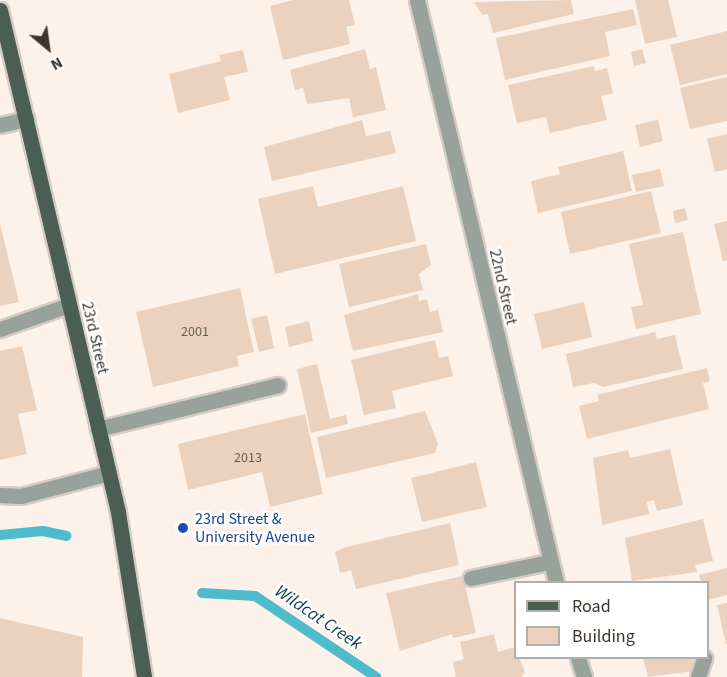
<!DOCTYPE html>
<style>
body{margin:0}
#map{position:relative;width:727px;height:677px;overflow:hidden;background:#fcf2ea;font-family:"Source Sans 3",sans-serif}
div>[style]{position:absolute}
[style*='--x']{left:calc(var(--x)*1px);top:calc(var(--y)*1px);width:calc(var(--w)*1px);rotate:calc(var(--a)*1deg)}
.stream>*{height:10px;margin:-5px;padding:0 5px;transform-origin:5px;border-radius:5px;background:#4fbcce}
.building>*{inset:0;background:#ead2be}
.roads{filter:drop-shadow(2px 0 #d6ccc4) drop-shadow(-2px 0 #d6ccc4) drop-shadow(0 2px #d6ccc4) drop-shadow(0 -2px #d6ccc4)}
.minor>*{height:15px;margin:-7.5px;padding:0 7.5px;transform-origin:7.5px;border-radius:7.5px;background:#96a29a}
.major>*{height:15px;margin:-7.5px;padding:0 7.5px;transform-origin:7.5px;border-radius:7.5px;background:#4a5e51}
.dots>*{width:16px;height:16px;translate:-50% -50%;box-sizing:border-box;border:3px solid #fff;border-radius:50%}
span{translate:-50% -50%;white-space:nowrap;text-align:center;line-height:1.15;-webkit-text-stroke:5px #fff;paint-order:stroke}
.number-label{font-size:14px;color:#695c51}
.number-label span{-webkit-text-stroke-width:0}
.street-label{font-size:16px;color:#3e352d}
.transit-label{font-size:16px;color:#164399}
.left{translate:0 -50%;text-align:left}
.water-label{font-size:18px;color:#0c3f47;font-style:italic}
.legend{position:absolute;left:514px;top:581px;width:195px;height:78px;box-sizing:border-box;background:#fff;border:2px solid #b2aeab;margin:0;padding:8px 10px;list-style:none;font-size:18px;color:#3e352d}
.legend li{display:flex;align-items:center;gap:12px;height:30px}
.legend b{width:30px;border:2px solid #b2aeab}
.north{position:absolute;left:18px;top:18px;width:60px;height:60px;-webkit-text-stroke:4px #fff;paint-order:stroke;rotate:151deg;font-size:16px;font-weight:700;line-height:24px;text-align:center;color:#3e352d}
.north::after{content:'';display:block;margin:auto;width:21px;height:27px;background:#3e352d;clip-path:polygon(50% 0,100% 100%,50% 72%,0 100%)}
</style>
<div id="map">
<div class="stream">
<i style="--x:0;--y:535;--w:43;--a:-5.3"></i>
<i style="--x:43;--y:531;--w:24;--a:12"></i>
<i style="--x:202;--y:593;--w:53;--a:3.2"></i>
<i style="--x:255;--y:596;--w:146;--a:33.8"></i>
</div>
<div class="building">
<i style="clip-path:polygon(293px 0,349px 0,355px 25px,346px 27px,350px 44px,283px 60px,270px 6px)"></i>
<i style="clip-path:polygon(571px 0,574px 14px,493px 33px,488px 14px,482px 15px,474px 2px)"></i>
<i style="clip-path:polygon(635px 0,668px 0,677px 37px,645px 44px)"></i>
<i style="clip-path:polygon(633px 9px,637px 25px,605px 32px,610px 56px,505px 80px,496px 38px)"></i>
<i style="clip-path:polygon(727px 31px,727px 74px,680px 85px,670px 45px)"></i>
<i style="clip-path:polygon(365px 49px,370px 69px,376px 67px,386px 110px,353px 117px,349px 98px,307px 104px,303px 88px,295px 90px,290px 70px)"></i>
<i style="clip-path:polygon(642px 49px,646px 63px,634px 66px,631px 52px)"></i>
<i style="clip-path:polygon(243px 50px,248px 72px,224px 77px,230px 100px,178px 113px,169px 74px,221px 61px,219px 55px)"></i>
<i style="clip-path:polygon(594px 66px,595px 71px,607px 68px,613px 93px,601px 96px,607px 120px,550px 133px,546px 117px,517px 123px,508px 85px)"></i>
<i style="clip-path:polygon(727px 77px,727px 121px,690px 129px,680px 88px)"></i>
<i style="clip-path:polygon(362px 120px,366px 136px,390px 131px,396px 153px,272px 181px,264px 147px)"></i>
<i style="clip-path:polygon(658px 120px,663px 141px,640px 147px,635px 125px)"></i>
<i style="clip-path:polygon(727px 134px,727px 169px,715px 172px,707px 139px)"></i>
<i style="clip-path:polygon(623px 151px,632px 191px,538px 213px,531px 181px,560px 174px,558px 167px)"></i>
<i style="clip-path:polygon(660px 169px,664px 186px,636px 192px,632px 175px)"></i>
<i style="clip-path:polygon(313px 186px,318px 207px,403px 186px,416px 241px,275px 274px,258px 199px)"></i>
<i style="clip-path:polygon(651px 191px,661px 233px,570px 254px,561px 212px)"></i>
<i style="clip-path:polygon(685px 208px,688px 220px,675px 223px,673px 211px)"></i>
<i style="clip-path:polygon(727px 221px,727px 260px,723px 261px,714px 224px)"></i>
<i style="clip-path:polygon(0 224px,19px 302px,0 306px)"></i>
<i style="clip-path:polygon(683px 232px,701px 314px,636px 329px,631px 307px,643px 305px,629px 244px)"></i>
<i style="clip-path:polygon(426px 244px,431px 265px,419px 274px,423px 290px,349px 307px,339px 264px)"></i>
<i style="clip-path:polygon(240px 288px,254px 352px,237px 356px,239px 366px,153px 387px,136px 312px)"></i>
<i style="clip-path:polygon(418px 294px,419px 301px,427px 299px,430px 312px,438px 310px,443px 332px,353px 351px,344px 315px)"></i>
<i style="clip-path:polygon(584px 302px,592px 337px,542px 349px,534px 314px)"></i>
<i style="clip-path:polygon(267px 315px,274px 348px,259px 352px,251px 319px)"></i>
<i style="clip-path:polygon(309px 321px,313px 341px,289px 347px,285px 327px)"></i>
<i style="clip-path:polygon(655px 332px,657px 339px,675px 335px,683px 369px,603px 387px,594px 383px,573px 387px,566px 354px)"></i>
<i style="clip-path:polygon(435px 340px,439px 358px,448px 356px,453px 376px,392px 391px,396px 408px,364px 415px,351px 360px)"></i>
<i style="clip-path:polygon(22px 346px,37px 410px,18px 414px,27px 454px,0 460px,0 351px)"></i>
<i style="clip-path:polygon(317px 364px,330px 419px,346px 415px,348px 424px,311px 433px,297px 369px)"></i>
<i style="clip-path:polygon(707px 368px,710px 381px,703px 383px,709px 409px,587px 439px,579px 406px,599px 401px,597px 395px)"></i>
<i style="clip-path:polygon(425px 411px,438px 444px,435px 453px,326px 478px,317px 437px)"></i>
<i style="clip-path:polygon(305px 414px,323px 494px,270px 507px,262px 472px,188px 490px,178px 444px)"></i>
<i style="clip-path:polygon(670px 449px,683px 505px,657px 511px,654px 500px,647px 502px,649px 514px,602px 525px,593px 458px,628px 450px,630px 458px)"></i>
<i style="clip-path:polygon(476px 462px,487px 507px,422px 522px,411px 478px)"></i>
<i style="clip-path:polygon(703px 519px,713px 561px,695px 565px,697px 572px,632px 581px,625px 538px)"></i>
<i style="clip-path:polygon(450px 523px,459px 565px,356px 589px,351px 570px,340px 573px,335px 552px,346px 547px)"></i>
<i style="clip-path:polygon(727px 568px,727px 595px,708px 600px,708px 582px,701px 582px,699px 575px)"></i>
<i style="clip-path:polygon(463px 576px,476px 633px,453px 638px,452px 634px,400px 651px,386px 593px)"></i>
<i style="clip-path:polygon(727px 603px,727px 644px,726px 644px,717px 605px)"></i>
<i style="clip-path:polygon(0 618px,83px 637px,82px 677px,0 677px)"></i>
<i style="clip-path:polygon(494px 634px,498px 652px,515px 647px,525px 672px,522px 677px,456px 677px,453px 662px,464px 659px,460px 642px)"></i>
<i style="clip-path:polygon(643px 658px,692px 658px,695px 671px,648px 677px)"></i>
</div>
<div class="roads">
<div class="minor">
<i style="--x:417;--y:0;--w:598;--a:76.57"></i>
<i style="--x:0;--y:125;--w:27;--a:-13"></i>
<i style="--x:0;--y:329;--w:73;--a:-19.2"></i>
<i style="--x:98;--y:429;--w:185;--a:-13.7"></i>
<i style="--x:0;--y:495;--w:21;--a:3"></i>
<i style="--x:21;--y:496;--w:91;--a:-14.6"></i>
<i style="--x:471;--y:578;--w:80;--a:-11.6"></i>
<i style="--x:578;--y:658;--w:20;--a:72"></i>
<i style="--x:698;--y:677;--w:20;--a:-72"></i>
</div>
<div class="major">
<i style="--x:0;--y:10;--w:516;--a:76.77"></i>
<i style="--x:118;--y:512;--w:167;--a:81"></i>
</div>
</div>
<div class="dots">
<i style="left:183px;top:528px;background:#1a4fb4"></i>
</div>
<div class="number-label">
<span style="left:195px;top:332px">2001</span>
<span style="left:248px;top:458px">2013</span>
</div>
<div class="street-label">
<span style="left:503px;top:287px;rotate:77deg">22nd Street</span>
<span style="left:95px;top:338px;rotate:77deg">23rd Street</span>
</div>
<div class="transit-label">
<span class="left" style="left:195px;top:528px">23rd Street &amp;<br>University Avenue</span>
</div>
<div class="water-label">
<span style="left:318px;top:618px;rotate:34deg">Wildcat Creek</span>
</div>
<ul class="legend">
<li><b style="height:8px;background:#4a5e51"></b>Road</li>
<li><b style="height:16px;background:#ead2be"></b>Building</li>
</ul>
<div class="north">N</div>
</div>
